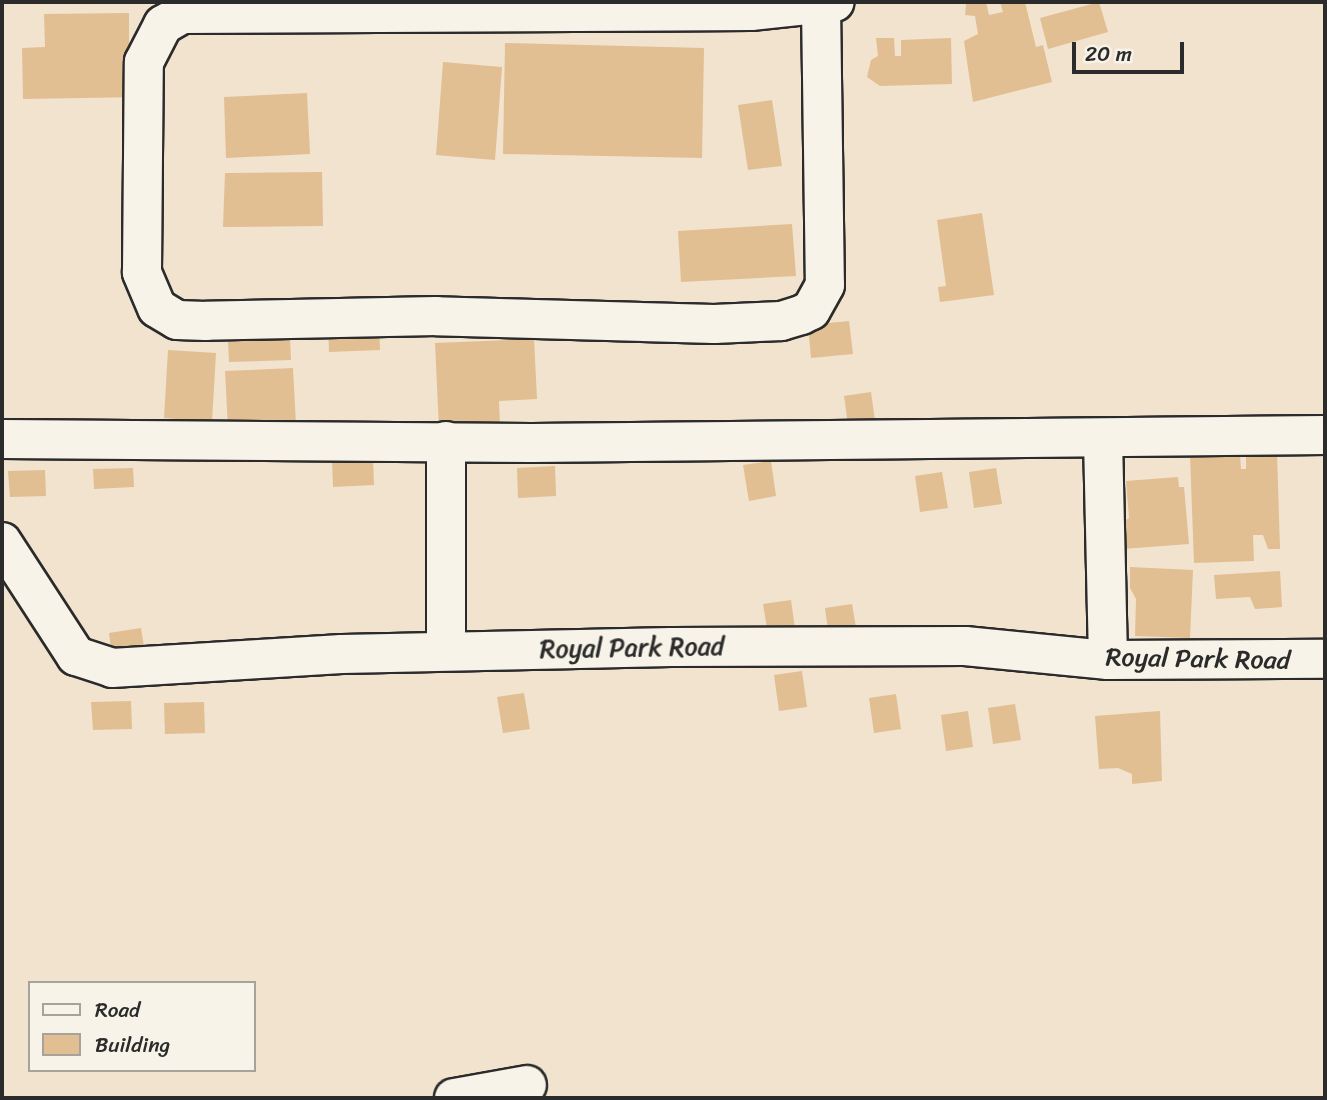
<!DOCTYPE html>
<style>
body{margin:0}
#map{position:relative;width:1327px;height:1100px;overflow:hidden;background:#f1e3ce;font-family:Sriracha,sans-serif}
div>[style]{position:absolute}
[style*='--x']{left:calc(var(--x)*1px);top:calc(var(--y)*1px);width:calc(var(--w)*1px);rotate:calc(var(--a)*1deg)}
.building>*{inset:0;background:#e2be93}
.roads{filter:drop-shadow(2px 0 #2b2b2b) drop-shadow(-2px 0 #2b2b2b) drop-shadow(0 2px #2b2b2b) drop-shadow(0 -2px #2b2b2b)}
.minor>*{height:38px;margin:-19px;padding:0 19px;transform-origin:19px;border-radius:19px;background:#f7f3e8}
span{translate:-50% -50%;white-space:nowrap;text-align:center;line-height:1.15;-webkit-text-stroke:5px #f7f3e8;paint-order:stroke}
.street-label{font-size:26px;color:#2b2b2b}
.frame{position:absolute;inset:0;border:4px solid #2b2b2b;pointer-events:none}
.legend{position:absolute;left:28px;top:981px;width:228px;height:91px;box-sizing:border-box;background:#f7f3e8;border:2px solid #a5a39c;margin:0;padding:9px 12px;list-style:none;font-size:21px;color:#2b2b2b}
.legend li{display:flex;align-items:center;gap:14px;height:35px}
.legend b{width:35px;border:2px solid #a5a39c}
.scale{position:absolute;left:1072px;top:42px;width:112px;height:32px;box-sizing:border-box;border:4px solid #2b2b2b;border-top:0;padding-left:9px;font-size:21px;line-height:24px;white-space:nowrap;color:#2b2b2b;-webkit-text-stroke:5px #f7f3e8;paint-order:stroke}
</style>
<div id="map">
<div class="building">
<i style="clip-path:polygon(986px 2px,989px 15px,1003px 12px,1000px 2px,1025px 2px,1036px 47px,1043px 45px,1052px 82px,973px 102px,964px 41px,978px 34px,975px 16px,965px 15px,966px 4px)"></i>
<i style="clip-path:polygon(1099px 2px,1108px 32px,1048px 49px,1040px 18px)"></i>
<i style="clip-path:polygon(129px 13px,129px 43px,140px 43px,141px 97px,23px 99px,22px 48px,45px 47px,44px 14px)"></i>
<i style="clip-path:polygon(876px 38px,894px 38px,895px 56px,901px 56px,901px 40px,951px 38px,952px 84px,880px 86px,867px 77px,871px 60px,878px 56px)"></i>
<i style="clip-path:polygon(505px 43px,704px 48px,702px 158px,503px 154px)"></i>
<i style="clip-path:polygon(443px 62px,502px 67px,495px 160px,436px 155px)"></i>
<i style="clip-path:polygon(307px 93px,310px 154px,226px 158px,224px 97px)"></i>
<i style="clip-path:polygon(772px 100px,782px 166px,748px 170px,738px 105px)"></i>
<i style="clip-path:polygon(322px 172px,323px 226px,223px 227px,225px 173px)"></i>
<i style="clip-path:polygon(982px 213px,994px 295px,940px 302px,938px 287px,946px 286px,937px 220px)"></i>
<i style="clip-path:polygon(792px 224px,796px 276px,681px 282px,678px 231px)"></i>
<i style="clip-path:polygon(379px 321px,380px 350px,329px 352px,328px 322px)"></i>
<i style="clip-path:polygon(849px 321px,853px 354px,811px 358px,808px 325px)"></i>
<i style="clip-path:polygon(290px 338px,291px 360px,229px 362px,228px 340px)"></i>
<i style="clip-path:polygon(534px 339px,537px 399px,499px 401px,500px 426px,439px 429px,435px 343px)"></i>
<i style="clip-path:polygon(168px 350px,216px 353px,212px 422px,164px 418px)"></i>
<i style="clip-path:polygon(293px 368px,296px 425px,228px 428px,225px 371px)"></i>
<i style="clip-path:polygon(871px 392px,876px 428px,849px 432px,844px 396px)"></i>
<i style="clip-path:polygon(1277px 453px,1280px 549px,1268px 549px,1263px 535px,1253px 535px,1254px 561px,1194px 563px,1190px 455px,1240px 454px,1241px 469px,1246px 469px,1246px 454px)"></i>
<i style="clip-path:polygon(373px 458px,374px 485px,333px 487px,332px 459px)"></i>
<i style="clip-path:polygon(771px 461px,776px 496px,749px 501px,743px 465px)"></i>
<i style="clip-path:polygon(555px 466px,556px 496px,518px 498px,517px 468px)"></i>
<i style="clip-path:polygon(133px 468px,134px 487px,94px 489px,93px 469px)"></i>
<i style="clip-path:polygon(996px 468px,1002px 504px,974px 508px,969px 472px)"></i>
<i style="clip-path:polygon(45px 470px,46px 496px,10px 497px,8px 471px)"></i>
<i style="clip-path:polygon(942px 472px,948px 508px,920px 512px,915px 476px)"></i>
<i style="clip-path:polygon(1178px 477px,1179px 487px,1184px 487px,1189px 544px,1123px 549px,1121px 523px,1129px 518px,1126px 481px)"></i>
<i style="clip-path:polygon(1130px 567px,1193px 570px,1190px 638px,1135px 636px,1136px 599px,1130px 588px)"></i>
<i style="clip-path:polygon(1280px 571px,1282px 607px,1255px 609px,1250px 597px,1216px 599px,1214px 575px)"></i>
<i style="clip-path:polygon(791px 600px,796px 636px,769px 640px,763px 604px)"></i>
<i style="clip-path:polygon(852px 604px,858px 639px,830px 644px,825px 608px)"></i>
<i style="clip-path:polygon(141px 628px,146px 659px,113px 664px,109px 633px)"></i>
<i style="clip-path:polygon(802px 671px,807px 707px,779px 711px,774px 675px)"></i>
<i style="clip-path:polygon(524px 693px,530px 729px,503px 733px,497px 697px)"></i>
<i style="clip-path:polygon(896px 694px,901px 729px,874px 733px,869px 698px)"></i>
<i style="clip-path:polygon(131px 701px,132px 729px,93px 730px,91px 702px)"></i>
<i style="clip-path:polygon(204px 702px,205px 733px,165px 734px,164px 703px)"></i>
<i style="clip-path:polygon(1015px 704px,1021px 740px,993px 744px,988px 708px)"></i>
<i style="clip-path:polygon(968px 711px,973px 747px,946px 751px,941px 715px)"></i>
<i style="clip-path:polygon(1160px 711px,1162px 781px,1132px 784px,1132px 774px,1118px 768px,1099px 769px,1095px 716px)"></i>
</div>
<div class="roads">
<div class="minor">
<i style="--x:821;--y:5;--w:280;--a:89.2"></i>
<i style="--x:825;--y:285;--w:29;--a:119"></i>
<i style="--x:811;--y:310;--w:11;--a:153"></i>
<i style="--x:801;--y:315;--w:21;--a:163"></i>
<i style="--x:781;--y:321;--w:67;--a:177.4"></i>
<i style="--x:714;--y:324;--w:278;--a:-178.4"></i>
<i style="--x:436;--y:316;--w:230;--a:178.8"></i>
<i style="--x:206;--y:321;--w:29;--a:-178"></i>
<i style="--x:177;--y:320;--w:23;--a:-149"></i>
<i style="--x:157;--y:308;--w:39;--a:-113"></i>
<i style="--x:142;--y:272;--w:210;--a:-89.5"></i>
<i style="--x:144;--y:62;--w:42;--a:-62.8"></i>
<i style="--x:163;--y:25;--w:22;--a:-30"></i>
<i style="--x:182;--y:14;--w:569;--a:-0.3"></i>
<i style="--x:751;--y:11;--w:84;--a:-6.1"></i>
<i style="--x:2;--y:439;--w:530;--a:0.43"></i>
<i style="--x:532;--y:443;--w:793;--a:-0.58"></i>
<i style="--x:1103;--y:439;--w:221;--a:88.7"></i>
<i style="--x:446;--y:441;--w:210;--a:90"></i>
<i style="--x:2;--y:542;--w:136;--a:57"></i>
<i style="--x:76;--y:656;--w:38;--a:18"></i>
<i style="--x:112;--y:668;--w:230;--a:-3.5"></i>
<i style="--x:342;--y:654;--w:329;--a:-1.2"></i>
<i style="--x:671;--y:647;--w:294;--a:-0.2"></i>
<i style="--x:965;--y:646;--w:144;--a:5.6"></i>
<i style="--x:1108;--y:660;--w:217;--a:-0.3"></i>
<i style="--x:454;--y:1098;--w:74;--a:-10.1"></i>
</div>
</div>
<div class="street-label">
<span style="left:632px;top:648px;rotate:-1deg">Royal Park Road</span>
<span style="left:1198px;top:659px;rotate:1deg">Royal Park Road</span>
</div>
<div class="frame"></div>
<ul class="legend">
<li><b style="height:9px;background:#f7f3e8"></b>Road</li>
<li><b style="height:19px;background:#e2be93"></b>Building</li>
</ul>
<div class="scale">20 m</div>
</div>
